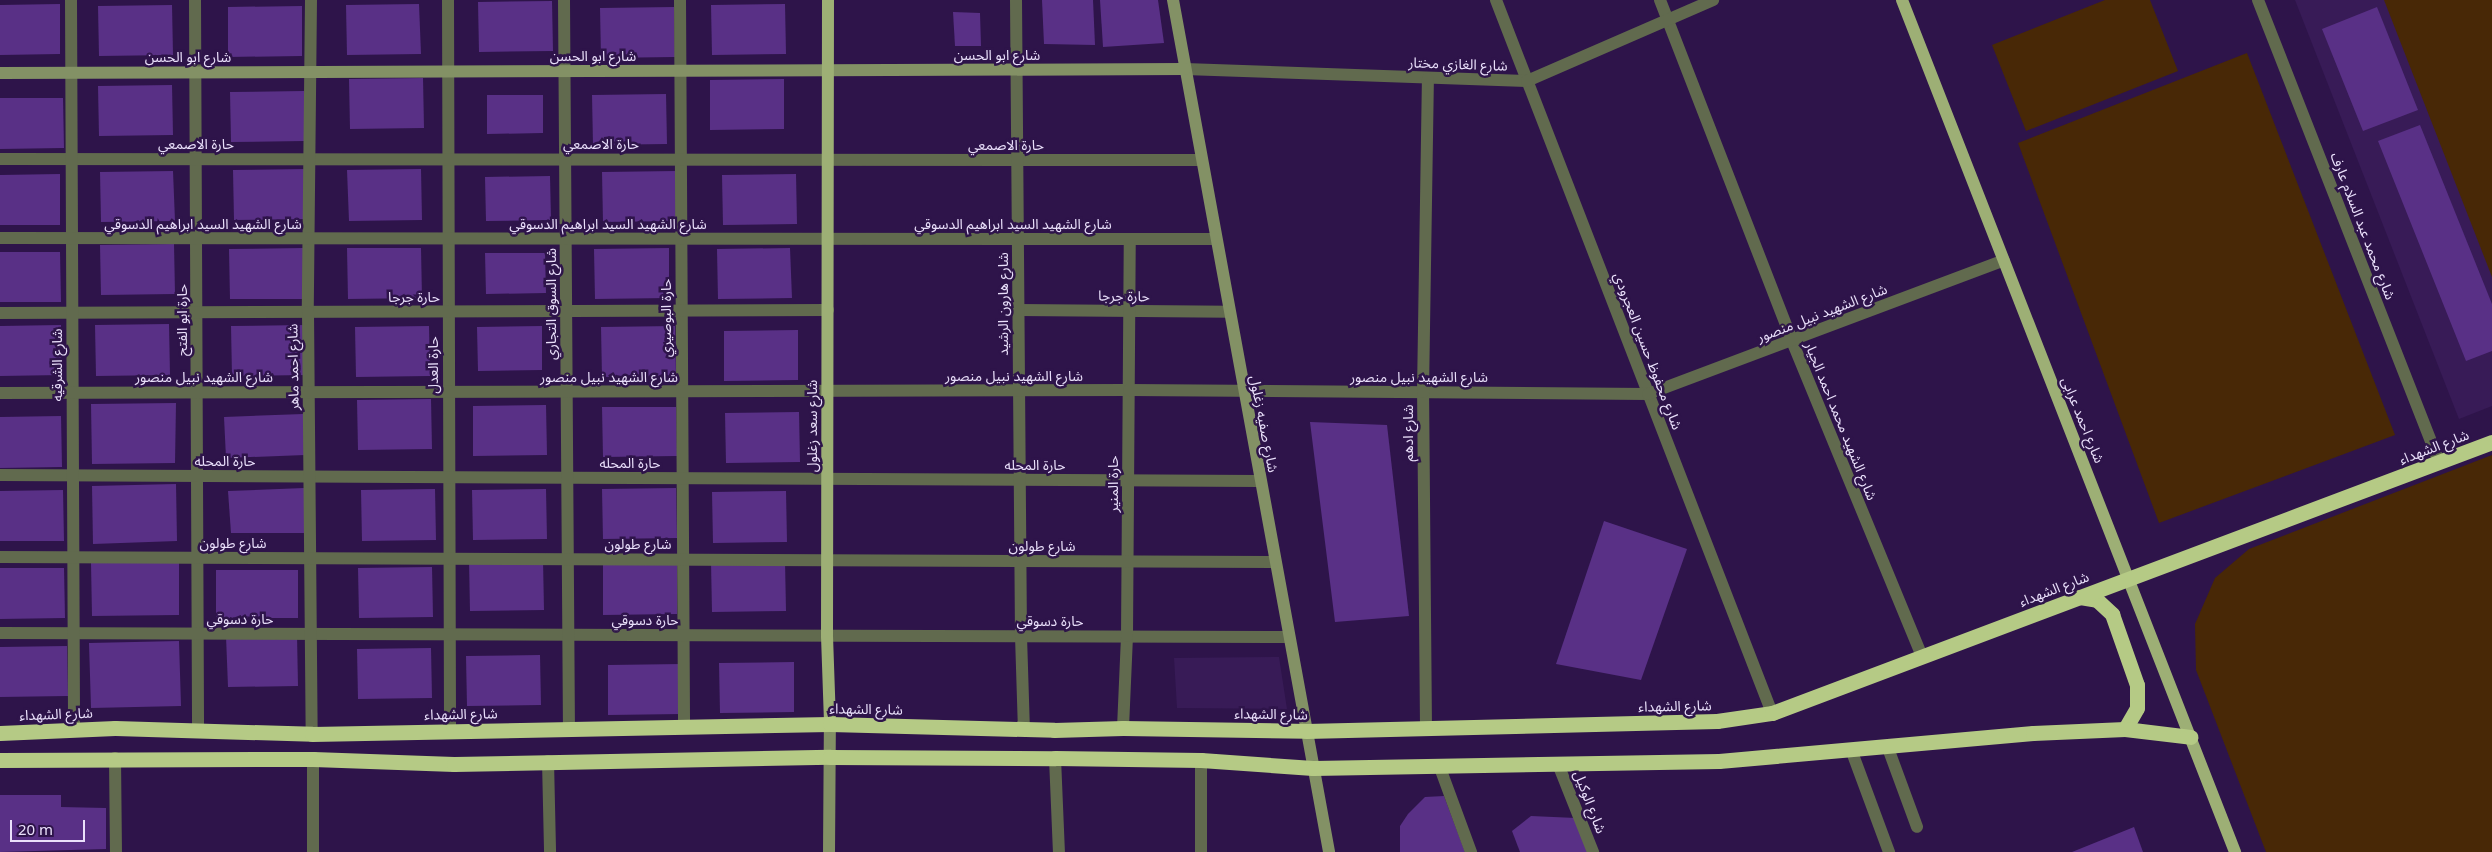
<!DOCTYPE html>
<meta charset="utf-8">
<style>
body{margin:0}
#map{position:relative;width:2492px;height:852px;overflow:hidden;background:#2e144a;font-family:"Noto Sans","Noto Sans Arabic",sans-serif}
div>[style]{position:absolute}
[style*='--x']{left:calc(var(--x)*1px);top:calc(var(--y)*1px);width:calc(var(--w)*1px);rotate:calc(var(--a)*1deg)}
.built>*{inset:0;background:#381b57}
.green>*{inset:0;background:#482806}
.building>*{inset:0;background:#593086}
.lane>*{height:12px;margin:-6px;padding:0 6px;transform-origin:6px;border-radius:6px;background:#616a4e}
.street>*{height:12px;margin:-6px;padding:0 6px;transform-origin:6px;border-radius:6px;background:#616a4e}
.secondary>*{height:12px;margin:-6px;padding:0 6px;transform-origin:6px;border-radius:6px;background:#839165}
.primary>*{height:12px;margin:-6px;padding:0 6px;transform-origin:6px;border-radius:6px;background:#9daf75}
.highway>*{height:15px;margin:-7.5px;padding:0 7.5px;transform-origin:7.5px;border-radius:7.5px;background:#b5ca85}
span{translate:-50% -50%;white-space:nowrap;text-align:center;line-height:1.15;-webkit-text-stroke:5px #2e144a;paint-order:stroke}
.street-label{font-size:14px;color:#eae0fb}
.scale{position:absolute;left:10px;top:820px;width:75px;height:22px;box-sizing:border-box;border:2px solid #eae0fb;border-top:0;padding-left:6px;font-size:15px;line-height:18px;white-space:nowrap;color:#eae0fb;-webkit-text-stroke:4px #2e144a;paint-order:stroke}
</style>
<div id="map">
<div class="built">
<i style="clip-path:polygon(2295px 0,2492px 0,2492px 406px,2459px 419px)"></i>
<i style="clip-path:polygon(1279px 657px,1287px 709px,1177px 708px,1174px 658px)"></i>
</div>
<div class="green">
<i style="clip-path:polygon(2105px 0,2150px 0,2178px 71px,2026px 131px,1992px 45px)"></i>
<i style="clip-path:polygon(2384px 0,2492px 0,2492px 277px)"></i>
<i style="clip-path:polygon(2247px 53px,2395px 435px,2159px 523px,2018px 143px)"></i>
<i style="clip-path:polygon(2492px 455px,2492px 852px,2266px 852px,2196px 670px,2195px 624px,2215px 578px,2249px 549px)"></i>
</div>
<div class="building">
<i style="clip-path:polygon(1042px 0,1093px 0,1095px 45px,1044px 44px)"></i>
<i style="clip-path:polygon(1100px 0,1158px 0,1164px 43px,1103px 47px)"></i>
<i style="clip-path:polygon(552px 1px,553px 51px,479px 52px,478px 2px)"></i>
<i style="clip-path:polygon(60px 4px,60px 54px,0 55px,0 5px)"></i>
<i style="clip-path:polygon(419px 4px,421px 54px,347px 55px,346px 5px)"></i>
<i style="clip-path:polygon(785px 4px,786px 54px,712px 55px,711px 5px)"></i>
<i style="clip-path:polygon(172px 5px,173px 55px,99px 56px,98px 6px)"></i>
<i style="clip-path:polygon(302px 6px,302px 56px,228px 57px,228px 7px)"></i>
<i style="clip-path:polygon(674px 7px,675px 57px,601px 58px,600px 8px)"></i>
<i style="clip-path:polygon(2377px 7px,2418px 110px,2363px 131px,2322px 29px)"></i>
<i style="clip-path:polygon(953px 12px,980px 13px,981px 46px,955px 46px)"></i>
<i style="clip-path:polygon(423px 78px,424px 128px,350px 129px,349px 79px)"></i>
<i style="clip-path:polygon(784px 79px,784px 129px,710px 130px,710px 80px)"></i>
<i style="clip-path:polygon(172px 85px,173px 135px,99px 136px,98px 86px)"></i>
<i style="clip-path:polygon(304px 91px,305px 141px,231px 142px,230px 92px)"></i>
<i style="clip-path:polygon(666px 94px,667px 144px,593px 145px,592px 95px)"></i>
<i style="clip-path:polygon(487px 95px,543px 95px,543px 133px,487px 134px)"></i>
<i style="clip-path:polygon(0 98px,63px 98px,64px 148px,0 149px)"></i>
<i style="clip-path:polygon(2420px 125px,2492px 304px,2492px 351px,2466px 361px,2378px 141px)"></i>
<i style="clip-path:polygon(307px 169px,308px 219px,234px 220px,233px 170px)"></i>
<i style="clip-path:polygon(421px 169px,422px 220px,349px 221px,347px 170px)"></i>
<i style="clip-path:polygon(173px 171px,175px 221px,101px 222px,100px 172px)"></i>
<i style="clip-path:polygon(676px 171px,677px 221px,603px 222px,602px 172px)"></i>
<i style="clip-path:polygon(60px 174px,60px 225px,0 225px,0 175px)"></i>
<i style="clip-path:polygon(796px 174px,797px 224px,723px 225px,722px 175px)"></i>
<i style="clip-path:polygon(550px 176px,551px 220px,486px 221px,485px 177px)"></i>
<i style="clip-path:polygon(174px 244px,175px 294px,101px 295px,100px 245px)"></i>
<i style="clip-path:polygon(303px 248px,304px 299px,230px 299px,229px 249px)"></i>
<i style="clip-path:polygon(347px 248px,421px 248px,422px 298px,348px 299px)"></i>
<i style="clip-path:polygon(669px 248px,669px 298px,595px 299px,594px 249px)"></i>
<i style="clip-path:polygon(790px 248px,792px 298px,718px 299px,717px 249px)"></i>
<i style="clip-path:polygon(0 252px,60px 252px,61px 302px,0 302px)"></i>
<i style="clip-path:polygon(485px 253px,545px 253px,546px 293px,486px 294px)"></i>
<i style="clip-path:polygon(169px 324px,170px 375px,96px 376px,95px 325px)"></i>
<i style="clip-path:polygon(61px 325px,62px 375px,0 376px,0 326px)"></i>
<i style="clip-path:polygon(305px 325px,306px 375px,232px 376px,231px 326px)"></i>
<i style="clip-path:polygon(429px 326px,430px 376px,356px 377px,355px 327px)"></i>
<i style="clip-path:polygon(542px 326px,542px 370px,478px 371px,477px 327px)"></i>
<i style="clip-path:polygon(675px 326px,676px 376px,602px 377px,601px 327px)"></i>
<i style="clip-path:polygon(798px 330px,798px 380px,724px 381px,724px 331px)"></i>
<i style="clip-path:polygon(431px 399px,432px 449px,358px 450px,357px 400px)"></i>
<i style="clip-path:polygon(176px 403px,175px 463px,92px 464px,91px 404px)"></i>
<i style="clip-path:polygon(546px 405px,547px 455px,473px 456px,473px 406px)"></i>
<i style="clip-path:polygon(602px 407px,676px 407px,677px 456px,603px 457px)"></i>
<i style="clip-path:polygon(799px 412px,800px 462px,726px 463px,725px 413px)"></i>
<i style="clip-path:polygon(303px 414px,305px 455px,226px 458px,224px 417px)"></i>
<i style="clip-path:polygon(61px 416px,62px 467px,0 468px,0 417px)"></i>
<i style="clip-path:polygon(1310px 422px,1387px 425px,1409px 616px,1335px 622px)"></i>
<i style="clip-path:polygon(176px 484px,177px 541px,93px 544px,92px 486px)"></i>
<i style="clip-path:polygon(304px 488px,304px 533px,231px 533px,228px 491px)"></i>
<i style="clip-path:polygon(676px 488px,677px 538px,603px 539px,602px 489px)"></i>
<i style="clip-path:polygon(435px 489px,436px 540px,362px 541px,361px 490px)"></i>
<i style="clip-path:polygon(546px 489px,547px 539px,473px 540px,472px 490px)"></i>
<i style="clip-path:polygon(63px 490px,64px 541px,0 541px,0 491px)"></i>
<i style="clip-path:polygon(786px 491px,787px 542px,713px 543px,712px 492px)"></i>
<i style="clip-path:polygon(1604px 521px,1687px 549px,1641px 680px,1556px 664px)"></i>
<i style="clip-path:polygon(179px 560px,179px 615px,92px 616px,91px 563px)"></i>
<i style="clip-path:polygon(469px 560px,543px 560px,544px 610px,470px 611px)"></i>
<i style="clip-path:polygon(785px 561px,786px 611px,712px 612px,711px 562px)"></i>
<i style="clip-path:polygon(677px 564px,677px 614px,603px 615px,603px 565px)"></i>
<i style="clip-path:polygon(432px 567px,433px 617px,359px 618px,358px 568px)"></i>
<i style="clip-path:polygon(0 568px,64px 568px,65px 618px,0 619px)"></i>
<i style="clip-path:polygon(216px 570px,298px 570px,298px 618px,216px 618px)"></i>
<i style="clip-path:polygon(297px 635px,298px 686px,228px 687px,226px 636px)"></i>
<i style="clip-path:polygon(179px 641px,181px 706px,91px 708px,89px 643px)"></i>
<i style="clip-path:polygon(67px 646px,68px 696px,0 697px,0 647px)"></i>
<i style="clip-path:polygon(431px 648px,432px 698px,358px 699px,357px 649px)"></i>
<i style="clip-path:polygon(540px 655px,541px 705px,467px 706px,466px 656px)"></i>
<i style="clip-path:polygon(794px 662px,794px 712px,720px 713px,719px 663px)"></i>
<i style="clip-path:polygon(682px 664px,682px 714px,608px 715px,608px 665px)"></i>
<i style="clip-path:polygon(0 795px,61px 795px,61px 807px,106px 808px,106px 849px,0 852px)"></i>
<i style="clip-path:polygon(1444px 796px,1465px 852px,1400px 852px,1400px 826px,1408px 814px,1425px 797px)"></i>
<i style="clip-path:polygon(1531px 816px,1576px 818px,1589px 852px,1520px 852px,1512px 831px)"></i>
<i style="clip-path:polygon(2134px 827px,2143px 852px,2072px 852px)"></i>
</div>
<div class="lane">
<i style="--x:195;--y:0;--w:730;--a:89.76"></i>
<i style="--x:448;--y:0;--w:730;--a:89.84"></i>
<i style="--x:680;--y:0;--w:725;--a:89.68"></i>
<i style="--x:0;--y:159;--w:1201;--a:0.05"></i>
<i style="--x:1018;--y:310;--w:211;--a:0.5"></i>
<i style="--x:0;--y:313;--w:828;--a:-0.21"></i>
<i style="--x:0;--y:475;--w:1260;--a:0.27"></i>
<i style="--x:0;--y:633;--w:1289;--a:0.18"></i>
<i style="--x:1123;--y:728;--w:92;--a:-87.5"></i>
<i style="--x:1127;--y:636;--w:396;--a:-89.6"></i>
<i style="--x:1888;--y:748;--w:84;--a:69.8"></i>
<i style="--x:1852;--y:752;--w:107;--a:69.7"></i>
</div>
<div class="street">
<i style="--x:71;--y:0;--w:729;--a:89.76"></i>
<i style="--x:311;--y:0;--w:312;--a:90.6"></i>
<i style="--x:308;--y:312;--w:422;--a:89.5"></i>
<i style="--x:564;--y:0;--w:727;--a:89.61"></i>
<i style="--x:1016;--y:0;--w:636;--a:89.55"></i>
<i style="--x:1021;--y:636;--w:93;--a:88.2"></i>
<i style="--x:1496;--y:0;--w:765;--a:68.84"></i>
<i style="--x:1660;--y:0;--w:366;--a:68.8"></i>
<i style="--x:1792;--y:341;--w:341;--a:67.6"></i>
<i style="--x:2258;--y:0;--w:496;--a:68.6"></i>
<i style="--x:1185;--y:69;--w:342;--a:2"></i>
<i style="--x:1527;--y:81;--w:203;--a:-23.5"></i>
<i style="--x:0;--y:238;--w:1216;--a:0.05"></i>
<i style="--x:0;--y:393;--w:1129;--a:-0.15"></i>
<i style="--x:1129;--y:390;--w:519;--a:0.44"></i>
<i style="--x:1648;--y:394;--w:380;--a:-20.6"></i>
<i style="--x:0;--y:557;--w:1275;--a:0.22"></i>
<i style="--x:1426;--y:728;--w:336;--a:-90.5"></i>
<i style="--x:1423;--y:392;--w:313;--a:-89.1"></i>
<i style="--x:115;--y:758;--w:94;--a:89.4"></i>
<i style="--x:1055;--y:758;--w:94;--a:87.6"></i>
<i style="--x:313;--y:759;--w:93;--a:90"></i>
<i style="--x:548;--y:761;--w:91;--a:88.7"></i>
<i style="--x:1558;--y:764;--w:95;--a:68.3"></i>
<i style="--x:1439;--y:765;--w:93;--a:69.8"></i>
<i style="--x:1201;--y:852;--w:92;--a:-90"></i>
</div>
<div class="secondary">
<i style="--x:1173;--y:0;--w:866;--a:79.62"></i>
<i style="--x:0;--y:73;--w:1185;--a:-0.19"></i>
<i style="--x:829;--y:852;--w:128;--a:-89.6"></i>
</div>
<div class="primary">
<i style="--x:828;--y:0;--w:636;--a:90.09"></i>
<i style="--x:827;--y:636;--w:88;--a:88"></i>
<i style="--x:1902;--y:0;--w:915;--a:68.65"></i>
</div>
<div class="highway">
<i style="--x:2080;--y:597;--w:17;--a:10"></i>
<i style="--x:2097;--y:600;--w:21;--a:43"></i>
<i style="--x:2112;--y:614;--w:75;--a:70.6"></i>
<i style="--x:2137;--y:685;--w:23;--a:90"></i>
<i style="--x:2137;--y:708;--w:24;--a:120"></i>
<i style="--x:0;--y:733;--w:115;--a:-2.5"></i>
<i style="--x:115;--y:728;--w:197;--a:1.7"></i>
<i style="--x:312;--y:734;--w:518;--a:-1.11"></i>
<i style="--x:830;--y:724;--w:224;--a:1.5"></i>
<i style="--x:1054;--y:730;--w:69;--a:-1.7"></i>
<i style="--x:1123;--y:728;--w:183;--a:0.9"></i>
<i style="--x:1306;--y:731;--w:411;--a:-1.4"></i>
<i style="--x:1717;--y:721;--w:56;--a:-8.3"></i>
<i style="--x:1772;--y:713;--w:769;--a:-20.63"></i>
<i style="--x:0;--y:760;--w:313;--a:-0.2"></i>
<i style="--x:313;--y:759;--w:141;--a:2"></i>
<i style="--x:454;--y:764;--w:376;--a:-1.1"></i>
<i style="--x:830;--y:757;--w:225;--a:0.3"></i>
<i style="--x:1055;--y:758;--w:146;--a:0.8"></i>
<i style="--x:1201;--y:760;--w:112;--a:4.1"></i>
<i style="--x:1313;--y:768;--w:406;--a:-1"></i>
<i style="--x:1719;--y:761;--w:315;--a:-5.1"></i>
<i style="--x:2033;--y:733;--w:92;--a:-2.5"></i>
<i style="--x:2125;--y:729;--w:66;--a:6.9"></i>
</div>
<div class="street-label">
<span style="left:997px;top:55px">شارع ابو الحسن</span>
<span style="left:593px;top:56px">شارع ابو الحسن</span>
<span style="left:188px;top:57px">شارع ابو الحسن</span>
<span style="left:1458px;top:64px;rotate:2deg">شارع الغازي مختار</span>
<span style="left:196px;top:144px">حارة الاصمعي</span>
<span style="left:601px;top:144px">حارة الاصمعي</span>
<span style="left:1006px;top:145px">حارة الاصمعي</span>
<span style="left:203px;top:224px">شارع الشهيد السيد ابراهيم الدسوقي</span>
<span style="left:608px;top:224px">شارع الشهيد السيد ابراهيم الدسوقي</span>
<span style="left:1013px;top:224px">شارع الشهيد السيد ابراهيم الدسوقي</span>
<span style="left:2363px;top:226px;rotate:69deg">شارع محمد عبد السلام عارف</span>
<span style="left:1124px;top:296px;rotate:1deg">حارة جرجا</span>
<span style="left:414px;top:297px">حارة جرجا</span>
<span style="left:551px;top:304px;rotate:-90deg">شارع السوق التجاري</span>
<span style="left:1003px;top:304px;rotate:-90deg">شارع هارون الرشيد</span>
<span style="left:1822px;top:313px;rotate:-21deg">شارع الشهيد نبيل منصور</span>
<span style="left:666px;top:318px;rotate:-90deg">حارة البوصيري</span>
<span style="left:182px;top:320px;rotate:-90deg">حارة ابو الفتح</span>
<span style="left:1648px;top:351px;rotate:69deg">شارع محفوظ حسين العجرودي</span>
<span style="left:57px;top:365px;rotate:-90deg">شارع الشرقيه</span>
<span style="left:433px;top:365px;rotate:-90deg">حارة العدل</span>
<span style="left:293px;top:367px;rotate:-91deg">شارع احمد ماهر</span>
<span style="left:1014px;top:376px">شارع الشهيد نبيل منصور</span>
<span style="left:204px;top:377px">شارع الشهيد نبيل منصور</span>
<span style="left:609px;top:377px">شارع الشهيد نبيل منصور</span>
<span style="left:1419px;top:377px">شارع الشهيد نبيل منصور</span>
<span style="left:2083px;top:420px;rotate:68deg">شارع احمد عرابى</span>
<span style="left:1841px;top:421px;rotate:68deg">شارع الشهيد محمد احمد الجيار</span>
<span style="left:1264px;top:424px;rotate:79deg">شارع صفيه زغلول</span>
<span style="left:812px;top:426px;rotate:-90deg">شارع سعد زغلول</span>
<span style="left:1408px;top:433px;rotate:-90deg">شارع ادهم</span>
<span style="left:2434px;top:447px;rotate:-21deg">شارع الشهداء</span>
<span style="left:225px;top:461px">حارة المحله</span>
<span style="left:630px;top:463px">حارة المحله</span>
<span style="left:1035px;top:465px">حارة المحله</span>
<span style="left:1113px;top:484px;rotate:-90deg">حارة المنير</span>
<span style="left:233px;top:543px">شارع طولون</span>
<span style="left:638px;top:544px">شارع طولون</span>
<span style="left:1042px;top:546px">شارع طولون</span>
<span style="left:2054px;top:589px;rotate:-21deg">شارع الشهداء</span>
<span style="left:240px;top:619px">حارة دسوقي</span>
<span style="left:645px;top:620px">حارة دسوقي</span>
<span style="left:1050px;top:621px">حارة دسوقي</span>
<span style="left:1675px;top:706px;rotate:-1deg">شارع الشهداء</span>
<span style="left:866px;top:709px;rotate:1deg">شارع الشهداء</span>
<span style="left:56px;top:714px;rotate:-2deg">شارع الشهداء</span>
<span style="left:461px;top:714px;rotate:-1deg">شارع الشهداء</span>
<span style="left:1271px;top:714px;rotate:1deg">شارع الشهداء</span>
<span style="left:1590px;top:802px;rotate:69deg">شارع الوكيل</span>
</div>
<div class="scale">20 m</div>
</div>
